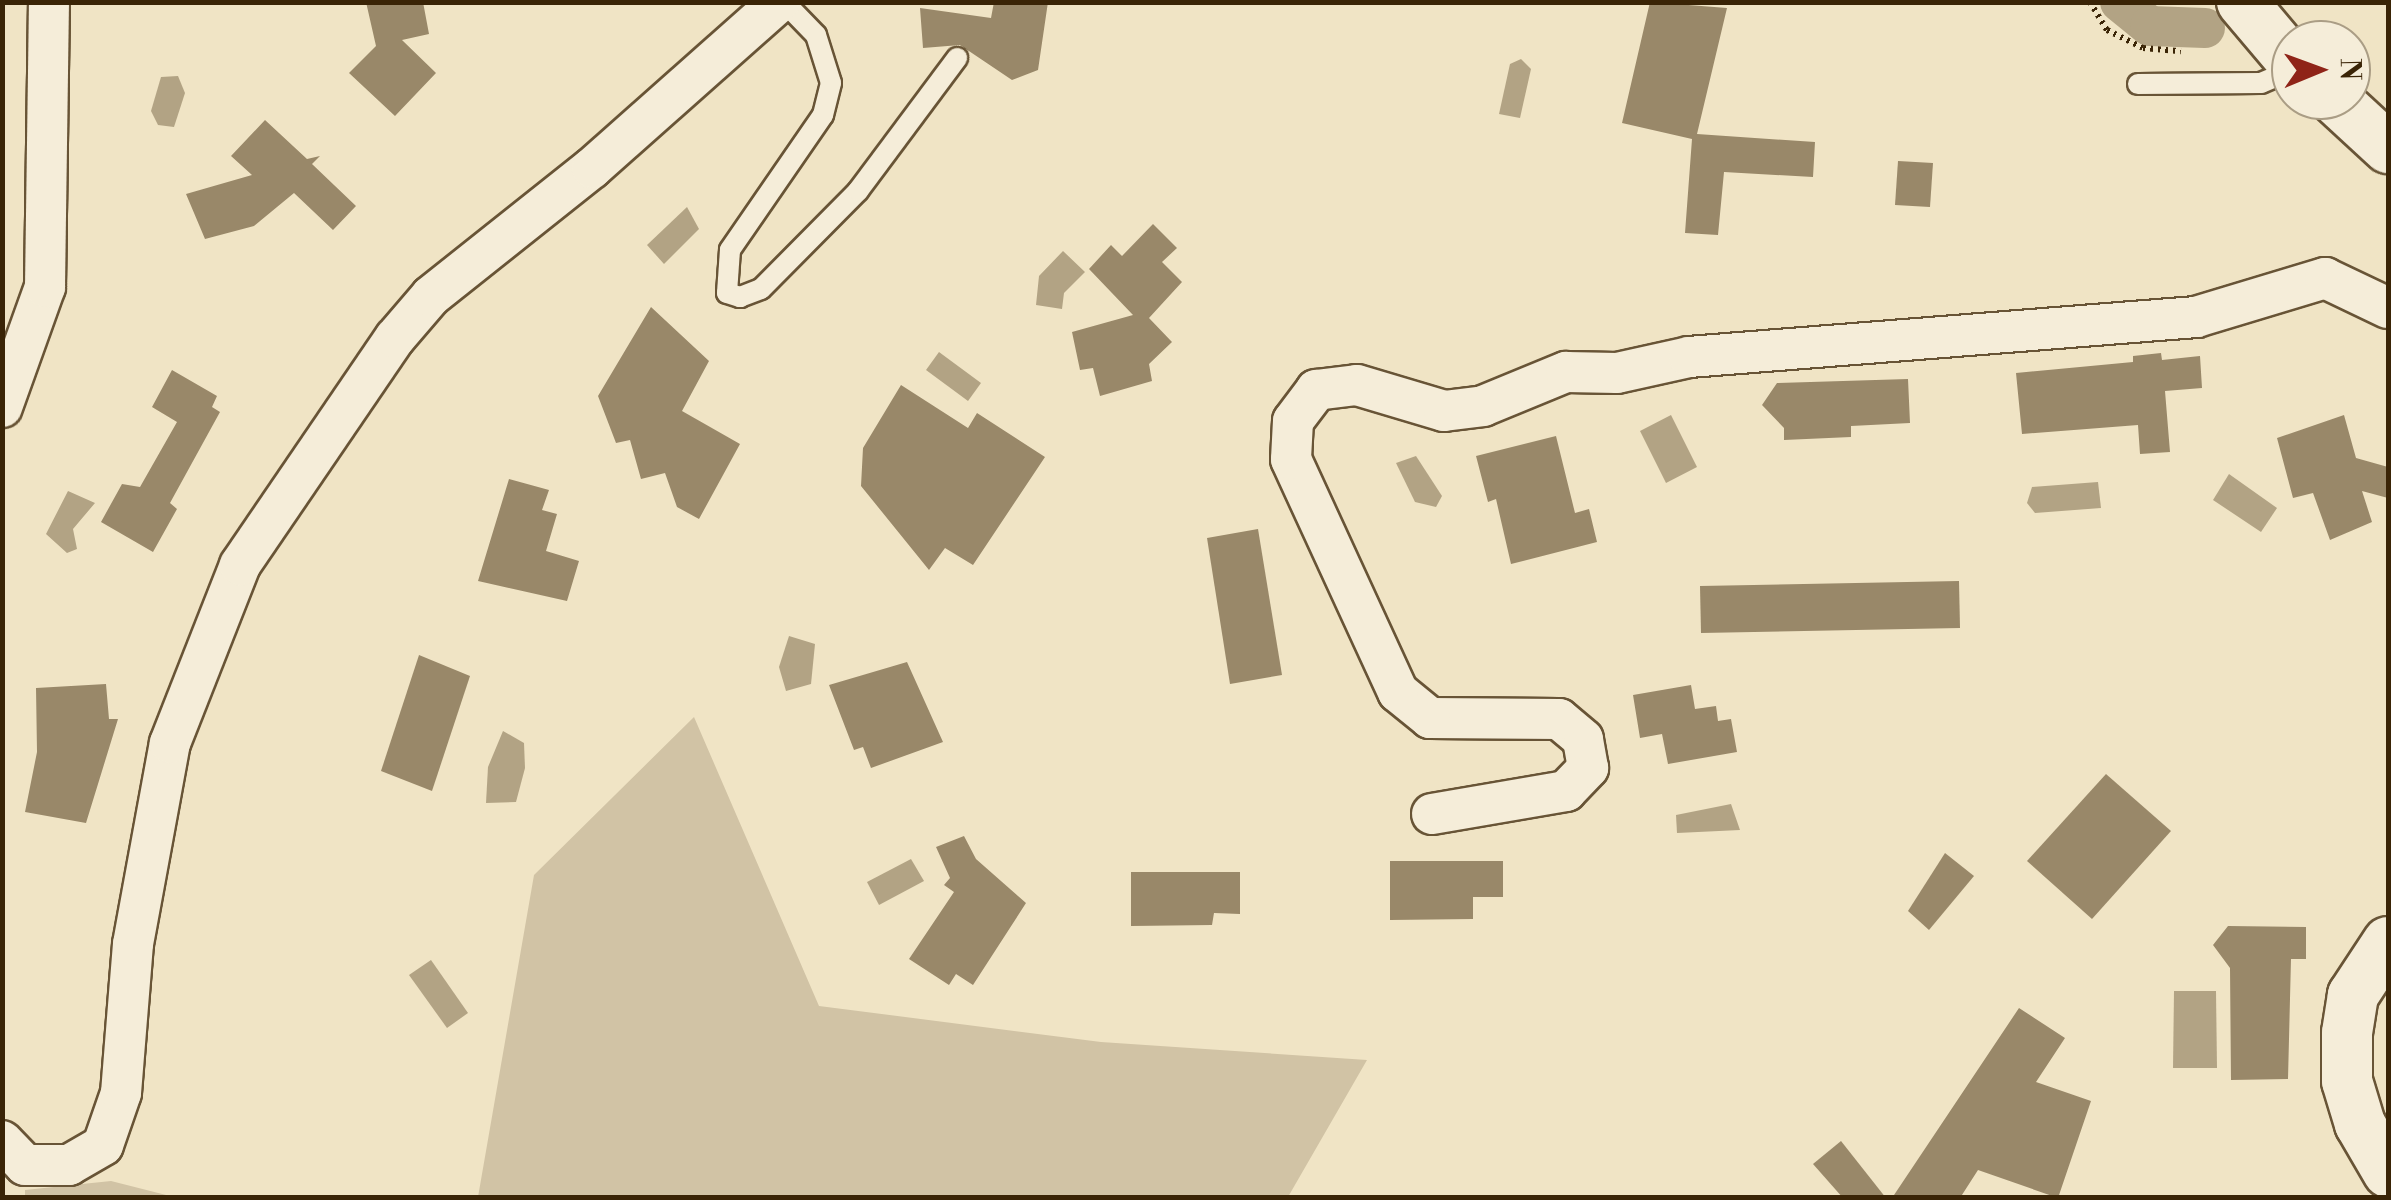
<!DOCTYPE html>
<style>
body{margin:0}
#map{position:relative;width:2391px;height:1200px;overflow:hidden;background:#f0e4c5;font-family:"Libre Bodoni",serif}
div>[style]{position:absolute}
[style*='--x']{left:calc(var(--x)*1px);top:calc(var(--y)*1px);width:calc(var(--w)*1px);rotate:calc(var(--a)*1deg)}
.green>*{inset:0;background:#d1c3a5}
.water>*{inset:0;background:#b2a384}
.canal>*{height:40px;margin:-20px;padding:0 20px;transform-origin:20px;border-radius:20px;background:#b2a384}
.building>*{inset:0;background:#998869}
.path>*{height:6px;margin-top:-3px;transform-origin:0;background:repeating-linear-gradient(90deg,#3a2406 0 2.5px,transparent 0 7.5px)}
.roads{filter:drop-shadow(2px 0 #685436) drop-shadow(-2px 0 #685436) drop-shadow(0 2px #685436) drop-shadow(0 -2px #685436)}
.service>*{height:20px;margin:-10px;padding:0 10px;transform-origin:10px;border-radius:10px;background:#f5edd9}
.minor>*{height:40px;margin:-20px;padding:0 20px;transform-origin:20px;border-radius:20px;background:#f5edd9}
.tertiary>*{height:50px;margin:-25px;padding:0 25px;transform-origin:25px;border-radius:25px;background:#f5edd9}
span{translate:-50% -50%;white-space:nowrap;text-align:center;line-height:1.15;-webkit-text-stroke:10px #f5edd9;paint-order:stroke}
.frame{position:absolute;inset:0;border:5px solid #3a2406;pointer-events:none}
.north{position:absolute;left:2271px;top:20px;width:100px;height:100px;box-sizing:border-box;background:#f5edd9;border:2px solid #aa9d85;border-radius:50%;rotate:89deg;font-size:28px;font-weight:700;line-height:40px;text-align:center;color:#3a2406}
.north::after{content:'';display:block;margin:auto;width:35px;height:45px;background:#8f2418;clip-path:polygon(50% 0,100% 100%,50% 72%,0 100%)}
</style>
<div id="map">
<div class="green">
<i style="clip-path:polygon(694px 717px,819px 1006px,1101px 1042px,1367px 1060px,1288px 1197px,478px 1197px,534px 875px)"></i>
<i style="clip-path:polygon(111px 1181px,174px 1197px,25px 1197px,25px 1190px)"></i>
</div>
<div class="water">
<i style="clip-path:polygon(1521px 59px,1531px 69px,1520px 118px,1499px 114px,1510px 64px)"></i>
<i style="clip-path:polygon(178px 76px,185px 93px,174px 127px,158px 125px,151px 111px,161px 77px)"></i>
<i style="clip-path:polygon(687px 207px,699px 229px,664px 264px,647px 245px)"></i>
<i style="clip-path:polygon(1063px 251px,1085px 272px,1064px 293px,1062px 309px,1036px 305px,1039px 276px)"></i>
<i style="clip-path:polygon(939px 352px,981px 383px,968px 401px,926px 370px)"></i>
<i style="clip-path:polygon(1671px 415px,1697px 467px,1666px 483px,1640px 431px)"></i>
<i style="clip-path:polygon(1416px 456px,1442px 496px,1436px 507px,1415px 502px,1396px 463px)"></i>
<i style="clip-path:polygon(2229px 474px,2277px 508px,2261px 532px,2213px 500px)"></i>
<i style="clip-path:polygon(2098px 482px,2101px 508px,2035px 513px,2027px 503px,2032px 487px)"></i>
<i style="clip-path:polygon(68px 491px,95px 503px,73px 529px,77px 549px,67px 553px,46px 534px)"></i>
<i style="clip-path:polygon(789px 636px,815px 644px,811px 684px,786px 691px,779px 667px)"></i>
<i style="clip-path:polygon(503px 731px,524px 743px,525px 768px,516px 802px,486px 803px,488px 767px)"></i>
<i style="clip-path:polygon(1731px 804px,1740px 830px,1677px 833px,1676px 815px)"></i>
<i style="clip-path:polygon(911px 859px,924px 881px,879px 905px,867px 882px)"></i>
<i style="clip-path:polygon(431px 960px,468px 1013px,447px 1028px,409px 975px)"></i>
<i style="clip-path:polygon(2174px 991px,2216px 991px,2217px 1068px,2173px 1068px)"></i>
</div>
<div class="canal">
<i style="--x:2120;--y:2;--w:38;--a:39"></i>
<i style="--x:2150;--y:26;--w:55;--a:2.1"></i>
</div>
<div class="building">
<i style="clip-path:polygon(366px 2px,423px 2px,429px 34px,402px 40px,436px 73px,395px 116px,349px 73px,376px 46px)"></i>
<i style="clip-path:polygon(994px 2px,1048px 2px,1038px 70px,1012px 80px,960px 45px,923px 48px,920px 8px,991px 18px)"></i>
<i style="clip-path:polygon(1650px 2px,1727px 8px,1697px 134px,1815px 142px,1813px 177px,1724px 172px,1718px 235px,1685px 233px,1692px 139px,1622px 123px)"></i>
<i style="clip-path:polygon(265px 120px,307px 159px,320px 156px,312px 164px,356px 206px,333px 230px,294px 193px,254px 226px,205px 239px,186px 194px,252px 175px,231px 156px)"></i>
<i style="clip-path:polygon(1898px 161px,1933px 163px,1930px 207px,1895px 205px)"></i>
<i style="clip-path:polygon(1153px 224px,1177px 248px,1162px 262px,1182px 282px,1149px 318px,1172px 342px,1149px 364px,1152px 381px,1100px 396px,1093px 368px,1080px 370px,1072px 332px,1133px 315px,1089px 269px,1111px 245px,1122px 256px)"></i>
<i style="clip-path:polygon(651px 307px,709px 361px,682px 411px,740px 444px,699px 519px,677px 507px,665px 473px,641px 479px,630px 440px,616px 443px,598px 396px)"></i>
<i style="clip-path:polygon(2161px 353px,2162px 360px,2200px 356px,2202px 388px,2165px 391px,2170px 452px,2140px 454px,2138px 425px,2022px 434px,2016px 373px,2133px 362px,2133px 356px)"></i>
<i style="clip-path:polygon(172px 370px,217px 396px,212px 407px,220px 412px,170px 503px,177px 509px,153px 552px,101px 522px,122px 484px,140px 487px,177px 422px,152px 407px)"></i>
<i style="clip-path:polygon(1908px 379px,1910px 423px,1851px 426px,1851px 437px,1784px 440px,1784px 428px,1762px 405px,1777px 383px)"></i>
<i style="clip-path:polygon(901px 385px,968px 428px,977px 413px,1045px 457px,973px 565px,945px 548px,929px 570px,861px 486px,863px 448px)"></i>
<i style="clip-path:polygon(2344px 415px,2356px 458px,2388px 467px,2388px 498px,2362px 491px,2372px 522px,2330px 540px,2313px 493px,2293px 498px,2277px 438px)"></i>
<i style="clip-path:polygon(1556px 436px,1575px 513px,1589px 509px,1597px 542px,1511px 564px,1496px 499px,1488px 502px,1476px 456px)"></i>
<i style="clip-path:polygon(509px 479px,549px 490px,542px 510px,557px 514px,546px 551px,579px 561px,567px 601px,478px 581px)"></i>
<i style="clip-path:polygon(1258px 529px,1282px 675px,1230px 684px,1207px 538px)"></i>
<i style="clip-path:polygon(1959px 581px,1960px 628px,1701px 633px,1700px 586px)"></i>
<i style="clip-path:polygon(419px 655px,470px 676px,432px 791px,381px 771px)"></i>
<i style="clip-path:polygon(907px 662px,943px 742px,871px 768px,863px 747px,854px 750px,829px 685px)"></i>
<i style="clip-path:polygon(106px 684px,109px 719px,118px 719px,86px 823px,25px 812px,37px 752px,36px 688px)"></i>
<i style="clip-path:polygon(1691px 685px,1695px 709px,1716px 706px,1718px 721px,1731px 719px,1737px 752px,1668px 764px,1662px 734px,1640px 738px,1633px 695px)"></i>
<i style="clip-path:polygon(2106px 774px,2171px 831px,2092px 919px,2027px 861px)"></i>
<i style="clip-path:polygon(964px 836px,976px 859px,1026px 903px,973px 985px,956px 974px,949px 985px,909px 959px,954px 892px,944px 885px,950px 878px,936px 847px)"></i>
<i style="clip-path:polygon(1945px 853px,1974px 876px,1929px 930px,1908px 911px)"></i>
<i style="clip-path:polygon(1390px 861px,1503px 861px,1503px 897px,1473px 897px,1473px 919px,1390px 920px)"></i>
<i style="clip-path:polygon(1131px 872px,1240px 872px,1240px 914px,1214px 913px,1212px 925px,1131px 926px)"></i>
<i style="clip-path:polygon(2228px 926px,2306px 927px,2306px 959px,2291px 959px,2288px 1079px,2231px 1080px,2230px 968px,2213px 945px)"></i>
<i style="clip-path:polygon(2019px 1008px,2065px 1038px,2036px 1082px,2091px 1101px,2058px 1198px,1978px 1170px,1960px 1198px,1892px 1198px)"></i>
<i style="clip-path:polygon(1841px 1141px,1886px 1198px,1843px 1198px,1813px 1164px)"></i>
</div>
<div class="path">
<i style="--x:2090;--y:2;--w:33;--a:59"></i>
<i style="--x:2107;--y:30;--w:40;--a:26.6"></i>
<i style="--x:2143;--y:48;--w:38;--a:5"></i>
</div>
<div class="roads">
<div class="service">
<i style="--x:784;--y:2;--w:46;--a:45.9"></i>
<i style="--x:816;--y:35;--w:50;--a:72.6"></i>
<i style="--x:831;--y:83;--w:33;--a:104"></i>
<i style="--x:823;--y:115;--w:164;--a:124.6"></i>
<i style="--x:730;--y:250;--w:43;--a:94"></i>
<i style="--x:727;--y:293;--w:14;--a:17"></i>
<i style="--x:740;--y:297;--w:22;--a:-21"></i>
<i style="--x:761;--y:289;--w:138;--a:-45.3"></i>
<i style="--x:858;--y:191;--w:166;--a:-53.3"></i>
<i style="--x:2138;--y:84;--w:123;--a:-0.5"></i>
<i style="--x:2261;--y:83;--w:33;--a:-23"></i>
</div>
<div class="minor">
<i style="--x:2;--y:407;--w:127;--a:-70.3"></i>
<i style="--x:45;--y:287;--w:285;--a:-89.2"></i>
<i style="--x:1432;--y:814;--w:136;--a:-9.7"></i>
<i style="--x:1566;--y:791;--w:32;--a:-46"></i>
<i style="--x:1588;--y:768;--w:29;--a:-100"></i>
<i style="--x:1583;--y:739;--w:31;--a:-140"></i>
<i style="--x:1559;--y:719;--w:129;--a:-179.6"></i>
<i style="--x:1430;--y:718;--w:41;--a:-140.9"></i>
<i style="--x:1398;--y:692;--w:256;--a:-114.7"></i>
<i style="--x:1291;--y:459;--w:38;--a:-87"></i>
<i style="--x:1293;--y:421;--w:39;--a:-53"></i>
<i style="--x:1316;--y:390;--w:41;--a:-7"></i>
<i style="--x:1357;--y:385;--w:91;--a:16.6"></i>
<i style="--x:1444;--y:411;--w:39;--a:-7"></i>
<i style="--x:1483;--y:406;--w:90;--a:-22.3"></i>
<i style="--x:1566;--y:372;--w:51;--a:1.1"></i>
<i style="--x:1617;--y:373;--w:74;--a:-12.5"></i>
<i style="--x:1689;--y:357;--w:509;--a:-4.51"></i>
<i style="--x:2196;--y:317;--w:135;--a:-16.8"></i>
<i style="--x:2325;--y:278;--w:70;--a:25.5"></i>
<i style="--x:2;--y:1141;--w:33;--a:46"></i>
<i style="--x:25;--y:1165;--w:44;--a:0"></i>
<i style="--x:69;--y:1165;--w:39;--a:-30"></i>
<i style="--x:103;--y:1145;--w:55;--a:-70.9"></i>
<i style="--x:121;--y:1093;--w:149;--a:-85.4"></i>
<i style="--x:133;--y:944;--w:204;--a:-79.6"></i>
<i style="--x:170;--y:743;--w:191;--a:-68.5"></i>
<i style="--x:240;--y:565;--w:275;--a:-55.7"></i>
<i style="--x:395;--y:338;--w:55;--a:-49.4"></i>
<i style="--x:431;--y:296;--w:206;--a:-38.5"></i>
<i style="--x:592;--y:168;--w:250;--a:-41.6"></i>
</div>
<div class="tertiary">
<i style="--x:2242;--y:2;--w:76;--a:49.8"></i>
<i style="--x:2336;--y:100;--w:71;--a:42.7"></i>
<i style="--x:2388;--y:942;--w:64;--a:123.4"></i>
<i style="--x:2353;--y:995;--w:38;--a:99"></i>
<i style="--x:2347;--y:1033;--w:48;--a:90"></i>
<i style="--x:2347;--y:1081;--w:45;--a:73.2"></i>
<i style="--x:2360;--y:1124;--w:56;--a:59.7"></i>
</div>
</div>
<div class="frame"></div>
<div class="north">N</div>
</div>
